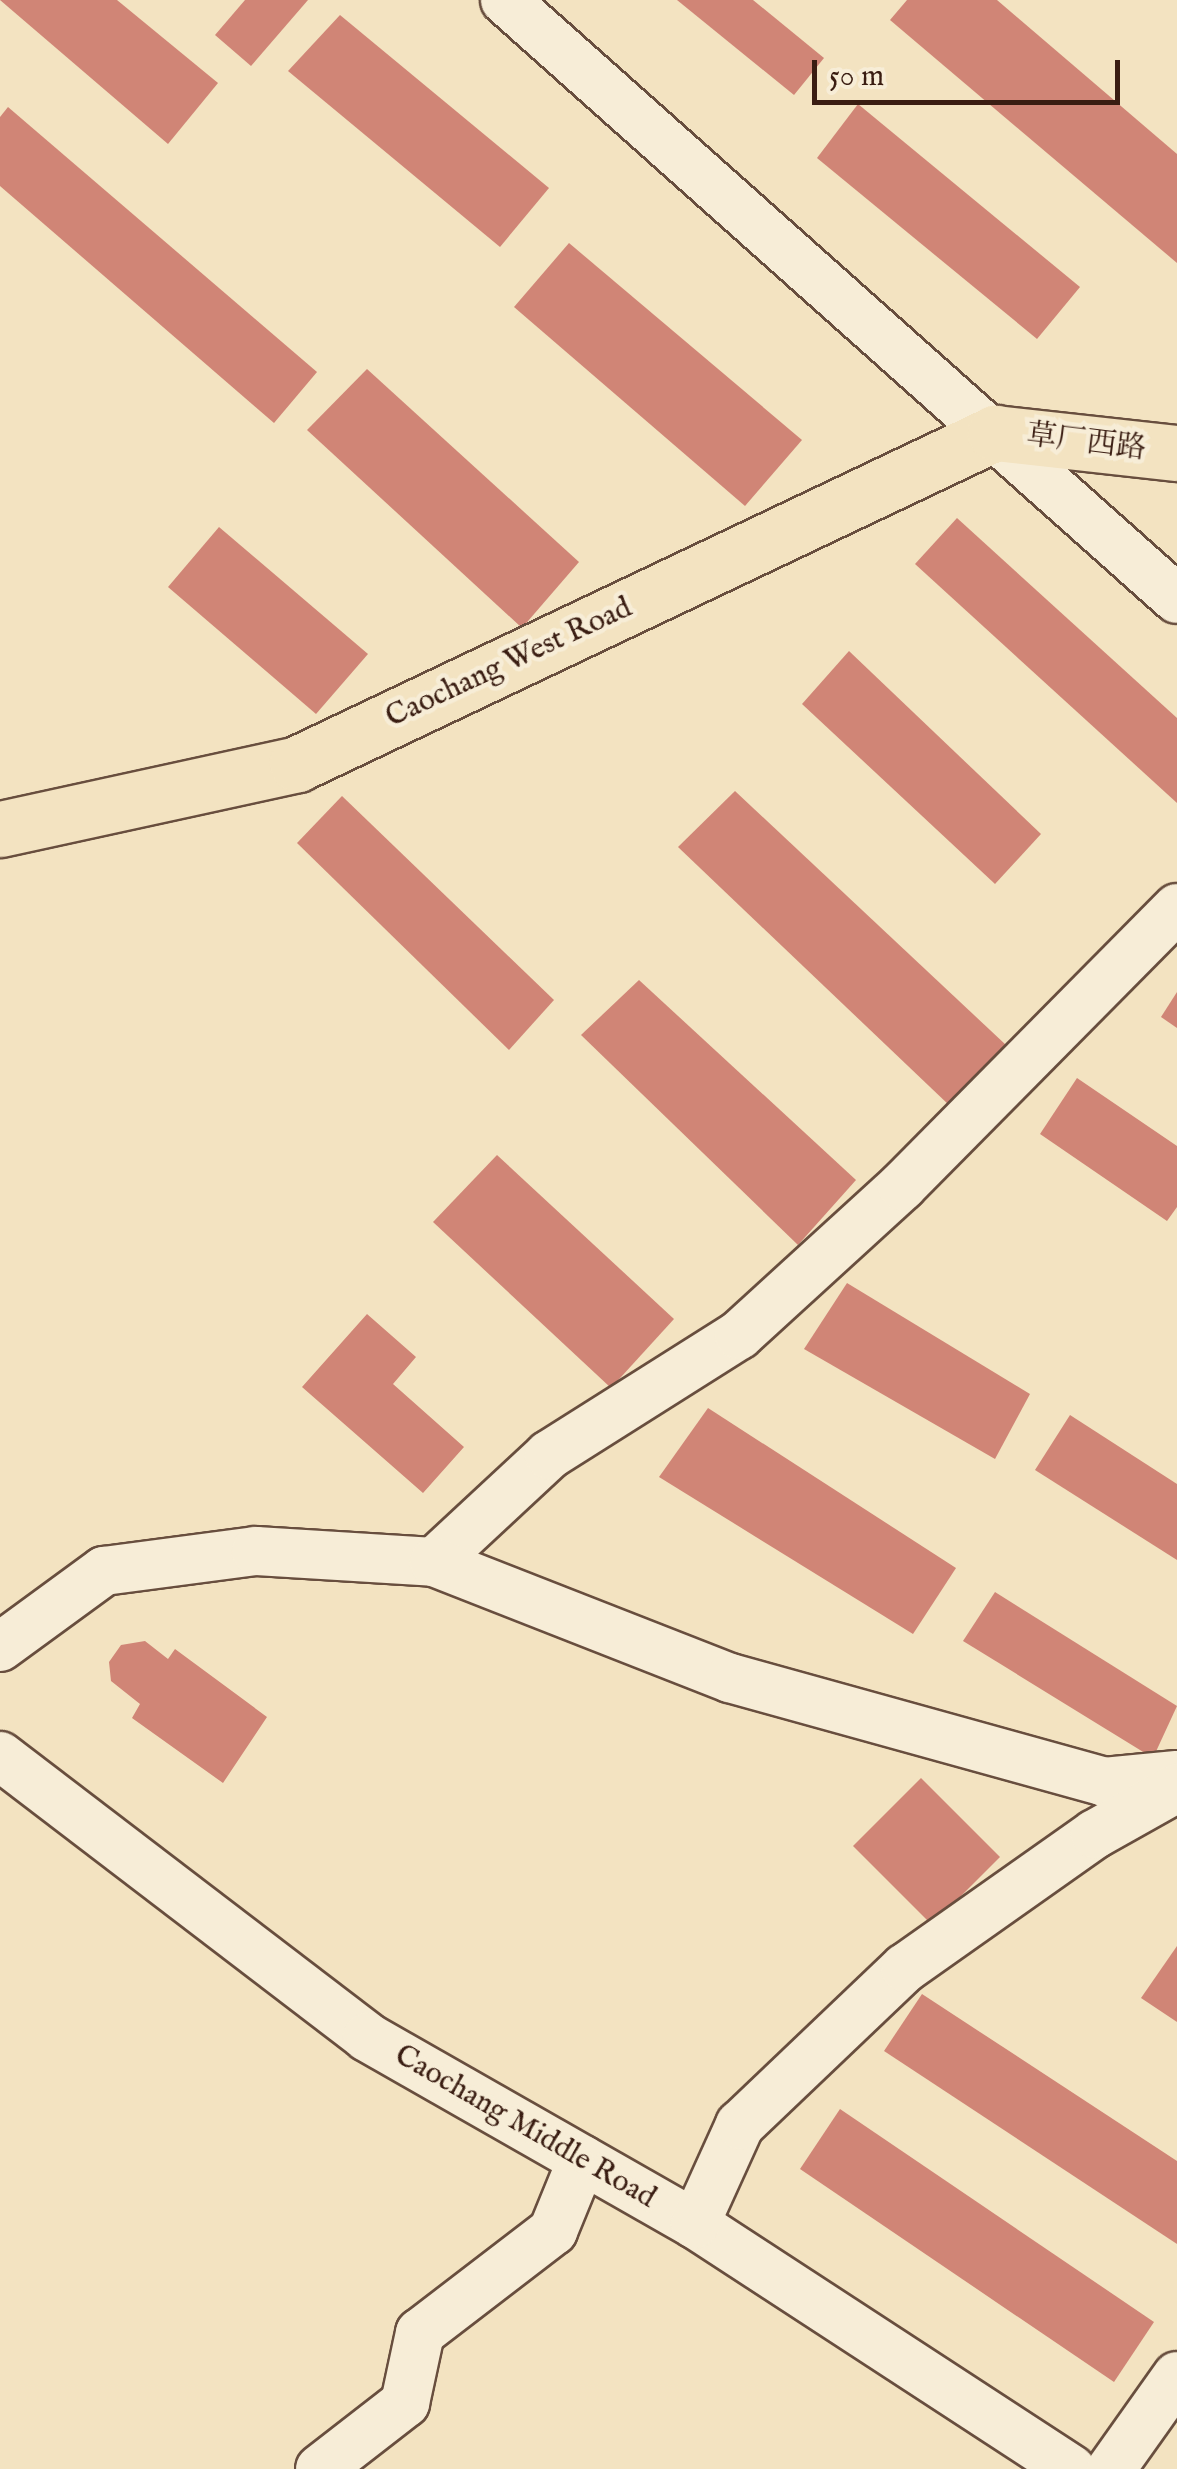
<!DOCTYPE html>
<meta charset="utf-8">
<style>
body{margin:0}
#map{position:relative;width:1177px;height:2469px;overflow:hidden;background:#f3e3c1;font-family:"IM FELL English","Noto Serif SC",serif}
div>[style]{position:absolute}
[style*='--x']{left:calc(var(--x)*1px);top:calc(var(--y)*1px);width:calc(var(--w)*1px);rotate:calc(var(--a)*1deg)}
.building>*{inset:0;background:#d08576}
.roads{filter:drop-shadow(2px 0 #684e3e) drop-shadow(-2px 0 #684e3e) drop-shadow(0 2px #684e3e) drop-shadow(0 -2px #684e3e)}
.minor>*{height:48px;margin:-24px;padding:0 24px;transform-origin:24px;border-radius:24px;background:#f7edd7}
.major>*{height:55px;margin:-27.5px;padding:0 27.5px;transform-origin:27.5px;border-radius:27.5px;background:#f3e3c1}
span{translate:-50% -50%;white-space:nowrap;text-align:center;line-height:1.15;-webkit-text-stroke:9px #f7edd7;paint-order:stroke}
.street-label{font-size:30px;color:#3a1d12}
.scale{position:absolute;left:812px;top:60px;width:308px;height:45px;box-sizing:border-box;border:5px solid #3a1d12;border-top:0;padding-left:12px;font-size:30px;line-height:35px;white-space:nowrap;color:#3a1d12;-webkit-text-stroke:8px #f7edd7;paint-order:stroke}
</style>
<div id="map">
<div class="building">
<i style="clip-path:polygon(0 0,117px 0,218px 83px,168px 144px)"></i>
<i style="clip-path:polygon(245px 0,308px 0,251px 66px,215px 35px)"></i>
<i style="clip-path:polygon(677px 0,753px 0,824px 58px,794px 95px)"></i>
<i style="clip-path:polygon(907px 0,997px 0,1177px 154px,1177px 263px,890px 20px)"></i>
<i style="clip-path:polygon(340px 15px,549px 188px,500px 247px,288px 71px)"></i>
<i style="clip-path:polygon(858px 104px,1080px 287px,1037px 339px,817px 158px)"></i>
<i style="clip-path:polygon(8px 107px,317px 372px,274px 423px,0 186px,0 117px)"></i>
<i style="clip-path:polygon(569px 243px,802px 440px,745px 506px,514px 307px)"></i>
<i style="clip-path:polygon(367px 369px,579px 562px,522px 628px,307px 430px)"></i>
<i style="clip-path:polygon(957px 518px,1177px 718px,1177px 803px,915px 564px)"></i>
<i style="clip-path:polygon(219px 527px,368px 654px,316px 714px,168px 587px)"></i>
<i style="clip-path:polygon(849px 651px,1041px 834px,995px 884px,802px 704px)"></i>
<i style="clip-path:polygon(735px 791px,1006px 1045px,950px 1106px,678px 847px)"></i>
<i style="clip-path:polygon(342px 796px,554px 1000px,509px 1050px,297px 843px)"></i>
<i style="clip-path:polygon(639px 980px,856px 1180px,798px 1245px,581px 1035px)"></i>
<i style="clip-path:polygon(1177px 992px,1177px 1028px,1161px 1017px)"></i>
<i style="clip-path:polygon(1077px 1078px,1177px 1146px,1177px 1207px,1167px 1221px,1040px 1134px)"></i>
<i style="clip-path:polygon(497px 1155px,674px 1319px,611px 1388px,433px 1222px)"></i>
<i style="clip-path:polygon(847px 1283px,1030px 1394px,995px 1459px,804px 1349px)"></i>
<i style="clip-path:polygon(367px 1314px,416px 1357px,393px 1384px,464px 1447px,423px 1493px,302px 1387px)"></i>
<i style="clip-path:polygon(708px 1408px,956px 1568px,913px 1634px,659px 1477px)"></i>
<i style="clip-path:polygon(1070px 1415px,1177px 1484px,1177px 1560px,1035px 1470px)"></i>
<i style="clip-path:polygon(995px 1592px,1177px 1706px,1153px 1758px,963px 1641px)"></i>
<i style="clip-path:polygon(145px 1641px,168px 1659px,175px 1649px,267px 1717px,223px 1783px,132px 1718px,140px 1704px,111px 1681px,109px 1662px,121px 1645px)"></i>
<i style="clip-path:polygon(921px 1778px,1000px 1857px,932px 1925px,853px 1846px)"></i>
<i style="clip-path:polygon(1177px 1946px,1177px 2022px,1141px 1998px)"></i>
<i style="clip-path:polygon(922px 1994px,1177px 2161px,1177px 2244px,884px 2051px)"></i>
<i style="clip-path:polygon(840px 2109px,1154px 2322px,1114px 2382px,800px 2169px)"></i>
</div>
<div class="roads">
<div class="minor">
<i style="--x:505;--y:0;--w:900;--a:41.71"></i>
<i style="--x:434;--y:1562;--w:157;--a:-42.9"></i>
<i style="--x:549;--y:1455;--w:225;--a:-32.3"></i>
<i style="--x:739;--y:1335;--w:221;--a:-42.4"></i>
<i style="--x:902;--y:1186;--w:391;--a:-45.3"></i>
<i style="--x:0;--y:1647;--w:129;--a:-36.2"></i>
<i style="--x:104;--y:1571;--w:153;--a:-7.5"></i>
<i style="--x:256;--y:1551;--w:178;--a:3.5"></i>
<i style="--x:434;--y:1562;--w:318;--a:21.4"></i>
<i style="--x:730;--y:1678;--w:388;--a:15.5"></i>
<i style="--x:1104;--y:1782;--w:73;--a:-5.5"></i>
<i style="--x:0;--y:1756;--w:462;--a:37.4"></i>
<i style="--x:367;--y:2037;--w:378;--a:29.7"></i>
<i style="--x:695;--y:2224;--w:449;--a:33.1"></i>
<i style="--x:695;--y:2224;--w:109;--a:-65.6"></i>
<i style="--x:740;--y:2125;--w:228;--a:-43.6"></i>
<i style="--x:905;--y:1968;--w:232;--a:-35.2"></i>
<i style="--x:1095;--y:1834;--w:94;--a:-29.3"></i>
<i style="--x:320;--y:2469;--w:108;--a:-37.8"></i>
<i style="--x:405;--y:2403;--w:72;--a:-77.9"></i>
<i style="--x:420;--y:2333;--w:168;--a:-37.5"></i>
<i style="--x:553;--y:2231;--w:77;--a:-67.8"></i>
<i style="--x:1111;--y:2469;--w:114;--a:-54.6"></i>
</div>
<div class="major">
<i style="--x:0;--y:829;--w:304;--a:-12.3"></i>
<i style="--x:297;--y:764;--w:773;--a:-25.37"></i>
<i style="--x:995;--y:433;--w:183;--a:6.3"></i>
</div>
</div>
<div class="street-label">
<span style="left:1086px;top:443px;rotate:7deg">草厂西路</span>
<span style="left:509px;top:663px;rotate:-25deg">Caochang West Road</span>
<span style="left:525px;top:2127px;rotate:30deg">Caochang Middle Road</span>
</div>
<div class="scale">50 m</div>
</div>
